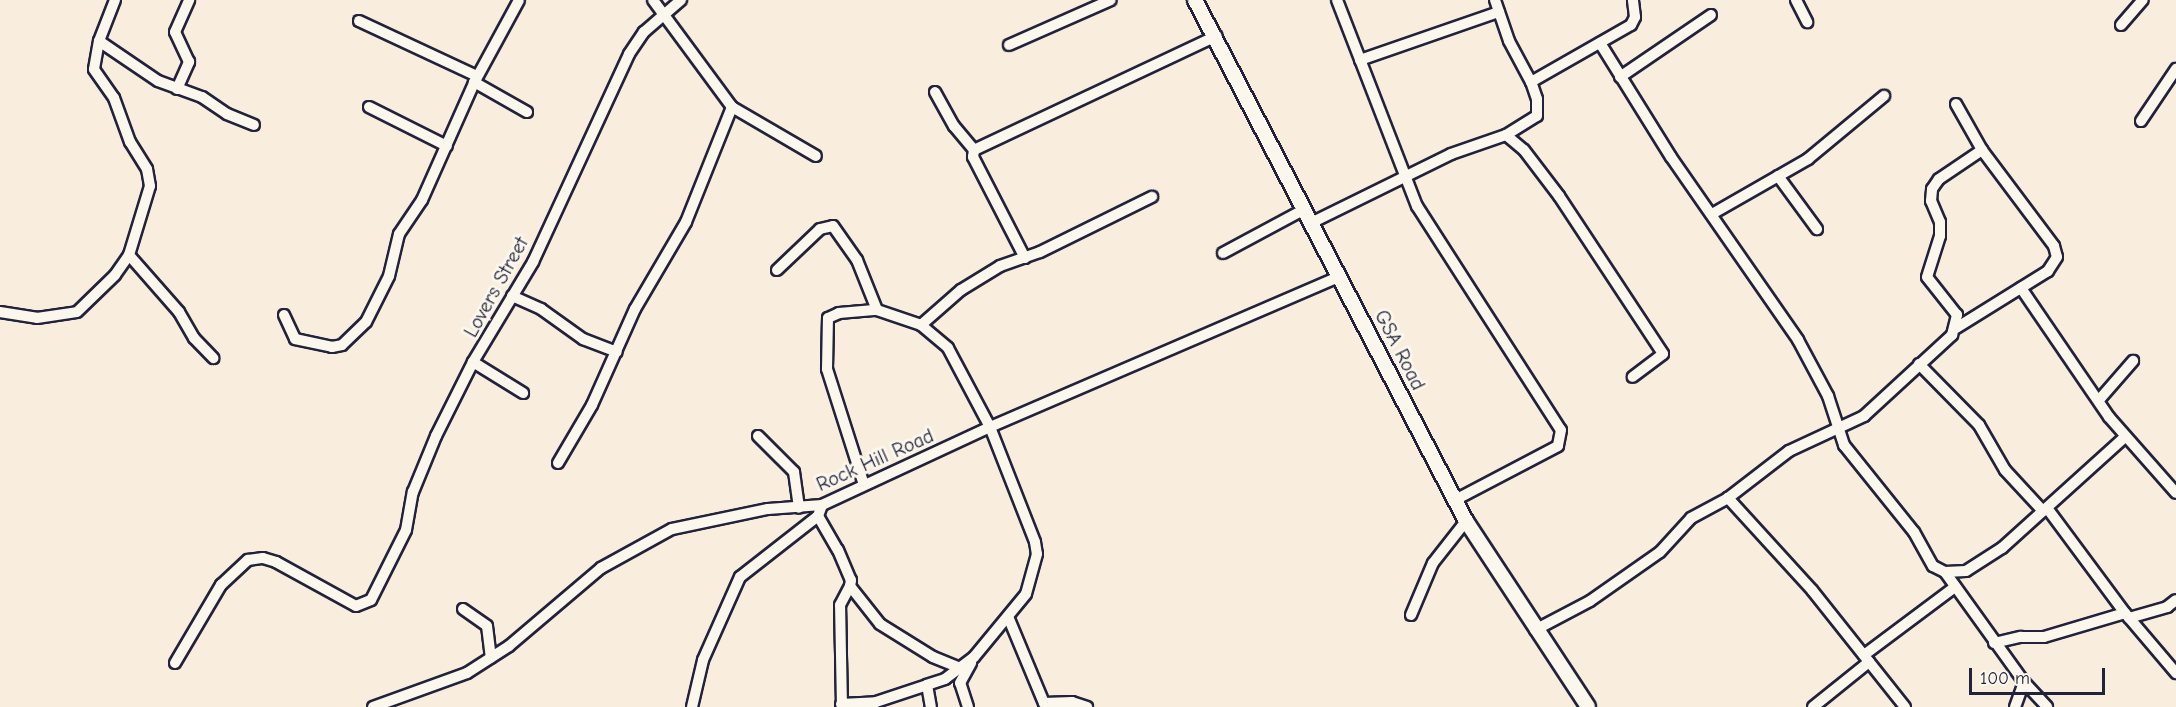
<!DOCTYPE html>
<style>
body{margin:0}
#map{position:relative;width:2176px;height:707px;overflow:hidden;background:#f9eddd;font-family:"Comic Neue",sans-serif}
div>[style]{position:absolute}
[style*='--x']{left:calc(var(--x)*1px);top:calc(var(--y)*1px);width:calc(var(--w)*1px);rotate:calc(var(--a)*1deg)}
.roads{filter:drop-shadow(2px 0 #22223b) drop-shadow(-2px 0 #22223b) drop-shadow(0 2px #22223b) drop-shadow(0 -2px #22223b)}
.minor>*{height:10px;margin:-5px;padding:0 5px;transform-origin:5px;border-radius:5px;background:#fbf7ec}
.tertiary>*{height:14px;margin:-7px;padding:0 7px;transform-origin:7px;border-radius:7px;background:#fbf7ec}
span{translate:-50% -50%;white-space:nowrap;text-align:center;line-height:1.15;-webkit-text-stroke:6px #fbf7ec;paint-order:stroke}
.street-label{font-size:20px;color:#22223b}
.scale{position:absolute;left:1969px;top:668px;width:136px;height:27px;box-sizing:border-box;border:3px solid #22223b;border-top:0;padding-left:8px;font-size:18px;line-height:21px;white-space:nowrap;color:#22223b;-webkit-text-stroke:4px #fbf7ec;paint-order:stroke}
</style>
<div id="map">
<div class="roads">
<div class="minor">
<i style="--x:653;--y:0;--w:133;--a:53.6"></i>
<i style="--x:732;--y:107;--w:97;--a:30.3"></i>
<i style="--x:1337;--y:0;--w:221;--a:68.8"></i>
<i style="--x:1417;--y:206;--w:266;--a:57.3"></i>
<i style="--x:1561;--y:430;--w:16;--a:101"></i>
<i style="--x:1558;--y:446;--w:116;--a:152.3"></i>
<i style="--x:1495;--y:0;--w:43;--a:71.1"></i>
<i style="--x:1509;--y:41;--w:47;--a:61.8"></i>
<i style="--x:1531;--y:82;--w:115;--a:-29.7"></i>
<i style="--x:1631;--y:25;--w:9;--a:-63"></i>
<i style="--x:1635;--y:17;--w:17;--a:-97"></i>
<i style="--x:1796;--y:0;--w:25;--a:63"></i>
<i style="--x:359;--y:21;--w:130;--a:25"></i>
<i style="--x:2121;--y:25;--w:33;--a:-49"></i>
<i style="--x:99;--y:41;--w:71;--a:34.1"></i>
<i style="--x:158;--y:81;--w:47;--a:20"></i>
<i style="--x:202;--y:97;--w:30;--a:34"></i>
<i style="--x:227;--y:114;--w:29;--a:22"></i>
<i style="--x:1600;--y:43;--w:134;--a:58.1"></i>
<i style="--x:1671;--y:157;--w:223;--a:55.2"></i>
<i style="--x:1798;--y:340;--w:64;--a:61.8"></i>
<i style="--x:1828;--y:396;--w:52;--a:71.9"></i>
<i style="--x:1844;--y:445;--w:112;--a:51.2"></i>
<i style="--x:1914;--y:532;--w:39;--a:61"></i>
<i style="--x:1933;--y:566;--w:13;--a:27"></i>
<i style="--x:1945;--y:572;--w:21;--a:-3"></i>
<i style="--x:1966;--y:571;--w:43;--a:-32.6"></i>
<i style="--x:2002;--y:548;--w:166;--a:-42.1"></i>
<i style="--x:1009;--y:45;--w:111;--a:-23.8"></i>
<i style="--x:1360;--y:60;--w:147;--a:-19.1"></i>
<i style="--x:1620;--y:77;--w:110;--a:-34.3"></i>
<i style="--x:474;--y:82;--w:61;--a:29.5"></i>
<i style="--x:177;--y:89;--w:30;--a:-66"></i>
<i style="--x:189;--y:62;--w:33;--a:-115"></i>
<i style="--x:175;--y:32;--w:35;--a:-66"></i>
<i style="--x:935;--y:92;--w:39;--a:61"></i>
<i style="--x:954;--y:126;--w:31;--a:50"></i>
<i style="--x:1956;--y:104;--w:53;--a:60.5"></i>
<i style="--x:1982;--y:150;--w:120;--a:53.1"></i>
<i style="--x:2054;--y:246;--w:11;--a:75"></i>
<i style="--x:2057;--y:257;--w:17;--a:123"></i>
<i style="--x:2048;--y:271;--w:108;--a:148.2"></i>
<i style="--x:369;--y:107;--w:87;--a:26.6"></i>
<i style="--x:2141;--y:121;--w:63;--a:-56.1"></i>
<i style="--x:1506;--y:135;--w:36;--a:-32"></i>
<i style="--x:1537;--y:116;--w:17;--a:-90"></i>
<i style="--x:1537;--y:99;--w:18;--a:-109"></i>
<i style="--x:1778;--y:176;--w:66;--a:53.7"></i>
<i style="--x:1712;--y:214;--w:111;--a:-29.8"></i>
<i style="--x:1808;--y:159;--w:99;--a:-39.7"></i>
<i style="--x:1313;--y:222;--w:154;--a:-26.2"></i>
<i style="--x:1451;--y:154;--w:58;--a:-19.1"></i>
<i style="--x:1506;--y:135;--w:23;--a:40"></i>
<i style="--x:1524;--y:150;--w:58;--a:52.7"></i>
<i style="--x:1559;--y:196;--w:189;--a:56.6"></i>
<i style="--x:1663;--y:354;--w:38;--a:143"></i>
<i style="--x:1223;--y:253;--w:93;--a:-28.2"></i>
<i style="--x:129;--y:255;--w:76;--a:48.7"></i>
<i style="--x:179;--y:312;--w:30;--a:60"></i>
<i style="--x:194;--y:338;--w:28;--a:46"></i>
<i style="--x:1025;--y:258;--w:114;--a:-117.2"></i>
<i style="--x:973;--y:157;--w:7;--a:-82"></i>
<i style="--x:974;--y:150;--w:268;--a:-25.2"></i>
<i style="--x:777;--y:270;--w:59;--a:-43.6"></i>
<i style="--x:820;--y:229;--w:13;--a:-13"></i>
<i style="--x:833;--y:226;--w:42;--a:54.8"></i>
<i style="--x:857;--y:260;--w:54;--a:68.2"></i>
<i style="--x:877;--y:310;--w:46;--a:18.8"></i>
<i style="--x:921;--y:325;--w:35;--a:40"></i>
<i style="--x:948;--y:348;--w:89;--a:62"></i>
<i style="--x:990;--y:427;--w:123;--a:68.6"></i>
<i style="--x:1035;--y:542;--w:12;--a:81"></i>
<i style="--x:1037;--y:554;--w:41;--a:105.4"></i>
<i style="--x:1026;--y:594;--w:82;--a:129.5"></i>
<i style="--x:974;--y:657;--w:36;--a:143"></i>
<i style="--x:945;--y:679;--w:19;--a:162"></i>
<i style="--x:927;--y:685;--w:22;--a:80"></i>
<i style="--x:2021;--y:288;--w:156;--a:55.7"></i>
<i style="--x:2109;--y:417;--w:101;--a:48.6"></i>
<i style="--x:512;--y:296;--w:32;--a:24"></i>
<i style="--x:541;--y:309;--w:52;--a:35.5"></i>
<i style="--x:583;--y:339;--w:36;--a:21"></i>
<i style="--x:0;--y:312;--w:37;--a:9"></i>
<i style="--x:37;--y:318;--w:40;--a:-8.5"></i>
<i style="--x:77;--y:312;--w:53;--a:-44.2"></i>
<i style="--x:115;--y:275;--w:24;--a:-55"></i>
<i style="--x:129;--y:255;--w:72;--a:-73.1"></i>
<i style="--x:150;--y:186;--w:17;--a:-100"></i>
<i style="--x:147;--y:169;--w:32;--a:-122"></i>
<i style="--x:130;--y:142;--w:47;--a:-110"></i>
<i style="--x:114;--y:98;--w:35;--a:-125"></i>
<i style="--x:94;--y:69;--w:28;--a:-80"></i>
<i style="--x:99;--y:41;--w:44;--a:-68.7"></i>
<i style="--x:284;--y:315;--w:26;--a:65"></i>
<i style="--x:295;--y:339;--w:38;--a:12"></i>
<i style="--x:332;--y:347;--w:10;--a:-11"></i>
<i style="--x:342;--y:345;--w:33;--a:-44"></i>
<i style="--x:366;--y:322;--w:51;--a:-63.4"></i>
<i style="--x:389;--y:276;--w:43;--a:-76.6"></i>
<i style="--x:399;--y:234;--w:41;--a:-55.9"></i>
<i style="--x:422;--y:200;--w:128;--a:-66"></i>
<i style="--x:474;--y:83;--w:94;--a:-61.5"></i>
<i style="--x:921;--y:325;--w:53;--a:-41.2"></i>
<i style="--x:961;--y:290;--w:46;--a:-31.6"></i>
<i style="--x:1000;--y:266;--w:42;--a:-19.3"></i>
<i style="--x:1040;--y:252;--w:125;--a:-26.2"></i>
<i style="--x:473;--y:362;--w:59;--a:31.8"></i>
<i style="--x:1919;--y:364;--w:86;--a:45.5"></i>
<i style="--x:1979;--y:425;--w:52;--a:60"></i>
<i style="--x:2005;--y:470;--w:56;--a:47.2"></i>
<i style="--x:2099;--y:400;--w:52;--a:-48.9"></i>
<i style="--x:758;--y:436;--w:51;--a:45"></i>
<i style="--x:794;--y:472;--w:36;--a:82"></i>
<i style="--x:558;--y:463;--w:67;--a:-59.6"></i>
<i style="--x:592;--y:405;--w:105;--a:-65.9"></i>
<i style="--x:635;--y:309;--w:101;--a:-59.6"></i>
<i style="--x:686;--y:222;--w:124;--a:-68.2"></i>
<i style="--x:864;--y:485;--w:122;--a:-107.7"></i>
<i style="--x:827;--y:369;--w:51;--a:-88.9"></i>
<i style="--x:828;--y:318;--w:12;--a:-24"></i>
<i style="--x:839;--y:313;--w:38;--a:-5"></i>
<i style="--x:2047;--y:508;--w:131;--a:53.4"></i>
<i style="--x:2125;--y:613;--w:79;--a:49.6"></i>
<i style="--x:818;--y:516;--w:39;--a:60"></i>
<i style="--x:838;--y:550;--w:33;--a:67"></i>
<i style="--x:851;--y:580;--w:6;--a:99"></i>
<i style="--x:850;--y:586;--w:48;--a:51.7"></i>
<i style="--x:880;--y:624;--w:62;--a:31.9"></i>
<i style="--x:933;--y:657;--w:29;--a:22"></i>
<i style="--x:1945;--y:572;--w:135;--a:54.3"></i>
<i style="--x:2024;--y:682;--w:34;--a:47"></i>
<i style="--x:463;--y:609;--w:29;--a:35"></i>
<i style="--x:487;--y:626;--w:32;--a:83"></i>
<i style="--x:1411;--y:615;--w:56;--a:-67.1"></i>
<i style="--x:1433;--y:563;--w:53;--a:-51.8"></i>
<i style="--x:2129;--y:618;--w:40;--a:-16"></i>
<i style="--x:2167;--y:607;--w:11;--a:-38"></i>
<i style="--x:1009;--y:619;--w:91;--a:67.4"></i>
<i style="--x:1044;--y:703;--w:28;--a:-2"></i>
<i style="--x:1072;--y:702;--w:16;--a:18"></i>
<i style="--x:1535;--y:630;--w:62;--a:-27.8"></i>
<i style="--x:1590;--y:601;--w:85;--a:-35"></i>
<i style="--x:1660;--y:552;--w:46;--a:-47.6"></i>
<i style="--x:1691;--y:518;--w:42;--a:-28.4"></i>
<i style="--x:1994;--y:643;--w:28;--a:-13"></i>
<i style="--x:2021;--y:637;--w:23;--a:0"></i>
<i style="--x:2044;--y:637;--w:84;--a:-16.5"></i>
<i style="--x:1864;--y:655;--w:114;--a:-36.8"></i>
<i style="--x:175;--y:663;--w:91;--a:-59.5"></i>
<i style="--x:221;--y:585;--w:37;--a:-43"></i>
<i style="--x:248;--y:560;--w:15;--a:-8"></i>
<i style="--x:263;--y:558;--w:14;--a:17"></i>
<i style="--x:276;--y:562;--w:91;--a:28.8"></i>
<i style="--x:356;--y:606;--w:16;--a:-22"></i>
<i style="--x:371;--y:600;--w:78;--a:-63.4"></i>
<i style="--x:406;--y:530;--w:39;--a:-80"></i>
<i style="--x:413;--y:492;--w:61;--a:-67.7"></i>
<i style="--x:436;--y:436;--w:83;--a:-63.4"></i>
<i style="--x:473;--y:362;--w:117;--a:-59"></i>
<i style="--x:533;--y:262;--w:229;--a:-65.2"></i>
<i style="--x:629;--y:54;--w:27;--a:-56"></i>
<i style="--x:644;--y:32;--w:49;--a:-40.9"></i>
<i style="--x:841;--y:704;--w:35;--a:-3"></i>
<i style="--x:876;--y:702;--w:54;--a:-18.4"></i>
<i style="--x:373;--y:707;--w:100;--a:-19.9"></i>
<i style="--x:467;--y:673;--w:50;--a:-32.7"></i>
<i style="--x:509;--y:646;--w:121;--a:-40.3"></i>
<i style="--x:601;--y:568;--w:81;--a:-28.8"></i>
<i style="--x:672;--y:529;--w:98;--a:-11.8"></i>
<i style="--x:768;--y:509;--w:54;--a:-4.2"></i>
<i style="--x:822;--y:505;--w:185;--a:-24.9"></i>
<i style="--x:990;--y:427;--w:381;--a:-23.3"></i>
<i style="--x:692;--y:707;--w:48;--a:-76.8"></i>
<i style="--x:703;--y:660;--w:91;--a:-66"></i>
<i style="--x:740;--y:577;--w:99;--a:-38"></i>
<i style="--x:818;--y:516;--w:12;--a:-70"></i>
<i style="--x:842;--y:707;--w:102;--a:-91.1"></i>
<i style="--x:840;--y:605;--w:21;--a:-62"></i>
<i style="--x:968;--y:707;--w:25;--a:-108"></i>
<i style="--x:960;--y:683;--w:23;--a:-61"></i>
<i style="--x:1813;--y:707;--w:72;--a:-38.8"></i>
<i style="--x:1905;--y:707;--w:149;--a:-128.5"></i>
<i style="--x:1812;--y:590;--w:125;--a:-132.4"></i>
<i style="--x:1728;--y:498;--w:77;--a:-37.6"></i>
<i style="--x:1789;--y:451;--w:83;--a:-25"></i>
<i style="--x:1864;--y:416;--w:120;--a:-42.6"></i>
<i style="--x:1952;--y:335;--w:21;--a:-76"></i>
<i style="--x:1957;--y:315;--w:48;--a:-128.3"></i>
<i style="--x:1927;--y:277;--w:43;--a:-72.4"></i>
<i style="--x:1940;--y:236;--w:14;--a:-90"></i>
<i style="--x:1940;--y:222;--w:23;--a:-113"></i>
<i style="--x:1931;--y:201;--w:12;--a:-85"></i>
<i style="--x:1932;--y:189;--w:12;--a:-55"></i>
<i style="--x:1939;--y:179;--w:52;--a:-34"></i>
<i style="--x:2015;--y:707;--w:27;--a:-70"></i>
</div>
<div class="tertiary">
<i style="--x:1195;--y:0;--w:587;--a:62.52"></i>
<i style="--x:1466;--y:521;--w:222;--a:56.7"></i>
</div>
</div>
<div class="street-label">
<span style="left:496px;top:287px;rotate:-61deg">Lovers Street</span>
<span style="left:1400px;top:350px;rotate:63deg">GSA Road</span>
<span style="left:875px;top:460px;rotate:-24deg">Rock Hill Road</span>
</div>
<div class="scale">100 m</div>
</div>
